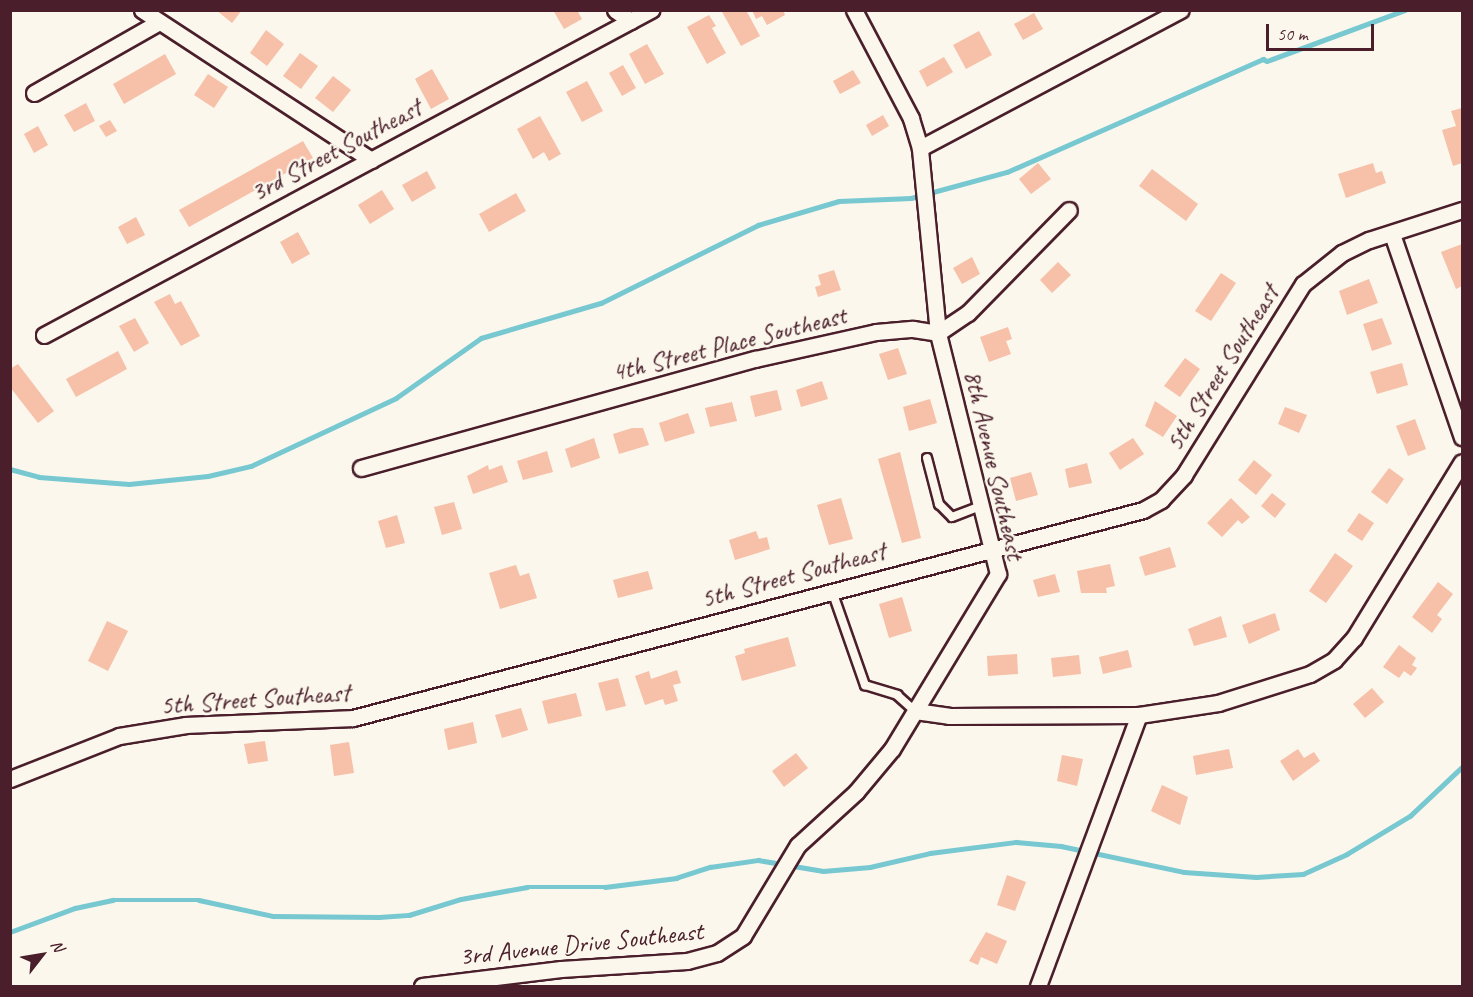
<!DOCTYPE html>
<style>
body{margin:0}
#map{position:relative;width:1473px;height:997px;overflow:hidden;background:#fbf7ec;font-family:Caveat,sans-serif}
div>[style]{position:absolute}
[style*='--x']{left:calc(var(--x)*1px);top:calc(var(--y)*1px);width:calc(var(--w)*1px);rotate:calc(var(--a)*1deg)}
.stream>*{height:4.5px;margin:-2.25px;padding:0 2.25px;transform-origin:2.25px;border-radius:2.25px;background:#77c8d0}
.building>*{inset:0;background:#f6c0a9}
.roads{filter:drop-shadow(2px 0 #4a1f2b) drop-shadow(-2px 0 #4a1f2b) drop-shadow(0 2px #4a1f2b) drop-shadow(0 -2px #4a1f2b)}
.service>*{height:8px;margin:-4px;padding:0 4px;transform-origin:4px;border-radius:4px;background:#fbf7ec}
.minor>*{height:15px;margin:-7.5px;padding:0 7.5px;transform-origin:7.5px;border-radius:7.5px;background:#fbf7ec}
span{translate:-50% -50%;white-space:nowrap;text-align:center;line-height:1.15;-webkit-text-stroke:5px #fbf7ec;paint-order:stroke}
.street-label{font-size:26px;color:#4a1f2b}
.frame{position:absolute;inset:0;border:12px solid #4a1f2b;pointer-events:none}
.north{position:absolute;left:12px;top:925px;width:60px;height:60px;-webkit-text-stroke:4px #fbf7ec;paint-order:stroke;rotate:59deg;font-size:16px;font-weight:700;line-height:24px;text-align:center;color:#4a1f2b}
.north::after{content:'';display:block;margin:auto;width:21px;height:27px;background:#4a1f2b;clip-path:polygon(50% 0,100% 100%,50% 72%,0 100%)}
.scale{position:absolute;left:1266px;top:24px;width:108px;height:27px;box-sizing:border-box;border:3px solid #4a1f2b;border-top:0;padding-left:8px;font-size:18px;line-height:21px;white-space:nowrap;color:#4a1f2b;-webkit-text-stroke:4px #fbf7ec;paint-order:stroke}
</style>
<div id="map">
<div class="stream">
<i style="--x:10;--y:469;--w:30;--a:15"></i>
<i style="--x:39;--y:477;--w:90;--a:4.4"></i>
<i style="--x:129;--y:484;--w:79;--a:-5.8"></i>
<i style="--x:208;--y:476;--w:44;--a:-13.1"></i>
<i style="--x:251;--y:466;--w:160;--a:-25.1"></i>
<i style="--x:396;--y:398;--w:104;--a:-35.2"></i>
<i style="--x:481;--y:338;--w:125;--a:-16.3"></i>
<i style="--x:601;--y:303;--w:175;--a:-26.4"></i>
<i style="--x:758;--y:225;--w:84;--a:-16.5"></i>
<i style="--x:839;--y:201;--w:72;--a:-2.4"></i>
<i style="--x:911;--y:198;--w:99;--a:-15.2"></i>
<i style="--x:1007;--y:172;--w:280;--a:-23.8"></i>
<i style="--x:1263;--y:59;--w:4;--a:27"></i>
<i style="--x:1267;--y:61;--w:147;--a:-20.3"></i>
<i style="--x:10;--y:932;--w:69;--a:-20.3"></i>
<i style="--x:75;--y:908;--w:39;--a:-12"></i>
<i style="--x:113;--y:900;--w:86;--a:0"></i>
<i style="--x:199;--y:900;--w:76;--a:12.2"></i>
<i style="--x:273;--y:916;--w:106;--a:0.5"></i>
<i style="--x:379;--y:917;--w:30;--a:-4"></i>
<i style="--x:409;--y:915;--w:54;--a:-17.1"></i>
<i style="--x:461;--y:899;--w:67;--a:-10.3"></i>
<i style="--x:527;--y:887;--w:78;--a:0"></i>
<i style="--x:605;--y:887;--w:72;--a:-7.2"></i>
<i style="--x:676;--y:878;--w:36;--a:-18"></i>
<i style="--x:710;--y:867;--w:49;--a:-8.3"></i>
<i style="--x:758;--y:860;--w:66;--a:9.6"></i>
<i style="--x:823;--y:871;--w:47;--a:-4.9"></i>
<i style="--x:870;--y:867;--w:62;--a:-13.1"></i>
<i style="--x:930;--y:853;--w:87;--a:-7.3"></i>
<i style="--x:1016;--y:842;--w:45;--a:5.1"></i>
<i style="--x:1061;--y:846;--w:126;--a:11.9"></i>
<i style="--x:1184;--y:872;--w:72;--a:4"></i>
<i style="--x:1256;--y:877;--w:47;--a:-3.7"></i>
<i style="--x:1303;--y:874;--w:48;--a:-24.4"></i>
<i style="--x:1347;--y:854;--w:74;--a:-31.1"></i>
<i style="--x:1410;--y:816;--w:71;--a:-43.3"></i>
</div>
<div class="building">
<i style="clip-path:polygon(216px 10px,242px 10px,232px 23px)"></i>
<i style="clip-path:polygon(553px 10px,577px 10px,582px 19px,564px 29px)"></i>
<i style="clip-path:polygon(721px 10px,746px 10px,760px 36px,741px 46px)"></i>
<i style="clip-path:polygon(752px 10px,783px 10px,785px 15px,767px 25px,762px 16px,756px 19px)"></i>
<i style="clip-path:polygon(1034px 13px,1043px 29px,1023px 40px,1014px 24px)"></i>
<i style="clip-path:polygon(709px 15px,716px 26px,712px 28px,726px 53px,707px 64px,687px 27px)"></i>
<i style="clip-path:polygon(266px 30px,284px 44px,267px 66px,250px 53px)"></i>
<i style="clip-path:polygon(979px 31px,992px 55px,966px 69px,953px 45px)"></i>
<i style="clip-path:polygon(647px 44px,664px 74px,645px 84px,629px 54px)"></i>
<i style="clip-path:polygon(300px 53px,318px 66px,301px 89px,283px 76px)"></i>
<i style="clip-path:polygon(165px 54px,176px 74px,124px 104px,113px 84px)"></i>
<i style="clip-path:polygon(944px 57px,953px 72px,927px 87px,919px 71px)"></i>
<i style="clip-path:polygon(623px 65px,636px 88px,622px 96px,609px 73px)"></i>
<i style="clip-path:polygon(432px 69px,449px 99px,431px 109px,415px 79px)"></i>
<i style="clip-path:polygon(853px 70px,861px 83px,840px 94px,833px 81px)"></i>
<i style="clip-path:polygon(208px 74px,228px 87px,214px 108px,194px 95px)"></i>
<i style="clip-path:polygon(333px 76px,351px 90px,333px 112px,315px 98px)"></i>
<i style="clip-path:polygon(587px 81px,603px 111px,582px 122px,566px 92px)"></i>
<i style="clip-path:polygon(86px 103px,95px 121px,74px 132px,64px 115px)"></i>
<i style="clip-path:polygon(1462px 108px,1462px 163px,1453px 166px,1442px 130px,1456px 126px,1451px 111px)"></i>
<i style="clip-path:polygon(883px 115px,889px 126px,872px 136px,866px 125px)"></i>
<i style="clip-path:polygon(540px 116px,561px 154px,549px 161px,544px 152px,533px 159px,517px 129px)"></i>
<i style="clip-path:polygon(110px 120px,117px 131px,106px 137px,99px 126px)"></i>
<i style="clip-path:polygon(38px 126px,48px 145px,34px 153px,24px 134px)"></i>
<i style="clip-path:polygon(303px 141px,313px 158px,189px 227px,179px 210px)"></i>
<i style="clip-path:polygon(1038px 163px,1051px 179px,1031px 194px,1019px 179px)"></i>
<i style="clip-path:polygon(1373px 163px,1376px 173px,1382px 171px,1386px 183px,1346px 198px,1338px 174px)"></i>
<i style="clip-path:polygon(1152px 169px,1198px 204px,1186px 221px,1139px 186px)"></i>
<i style="clip-path:polygon(427px 171px,436px 188px,412px 202px,402px 185px)"></i>
<i style="clip-path:polygon(382px 190px,394px 209px,370px 224px,358px 205px)"></i>
<i style="clip-path:polygon(516px 193px,526px 211px,489px 232px,479px 214px)"></i>
<i style="clip-path:polygon(136px 217px,145px 235px,127px 244px,118px 227px)"></i>
<i style="clip-path:polygon(298px 232px,310px 254px,292px 264px,280px 242px)"></i>
<i style="clip-path:polygon(1462px 244px,1462px 286px,1456px 289px,1441px 252px)"></i>
<i style="clip-path:polygon(972px 257px,980px 274px,962px 284px,953px 268px)"></i>
<i style="clip-path:polygon(1058px 262px,1071px 275px,1052px 293px,1040px 280px)"></i>
<i style="clip-path:polygon(834px 270px,841px 290px,818px 297px,815px 287px,821px 285px,818px 275px)"></i>
<i style="clip-path:polygon(1221px 273px,1236px 283px,1211px 321px,1195px 311px)"></i>
<i style="clip-path:polygon(1369px 279px,1378px 303px,1347px 315px,1339px 291px)"></i>
<i style="clip-path:polygon(170px 294px,175px 304px,181px 301px,200px 336px,181px 346px,154px 302px)"></i>
<i style="clip-path:polygon(135px 318px,149px 343px,134px 352px,119px 326px)"></i>
<i style="clip-path:polygon(1382px 318px,1392px 344px,1372px 351px,1363px 324px)"></i>
<i style="clip-path:polygon(1008px 327px,1012px 339px,1006px 341px,1011px 354px,989px 362px,980px 337px)"></i>
<i style="clip-path:polygon(898px 348px,907px 374px,888px 380px,879px 354px)"></i>
<i style="clip-path:polygon(118px 351px,127px 369px,76px 397px,66px 379px)"></i>
<i style="clip-path:polygon(1185px 358px,1200px 369px,1180px 397px,1164px 386px)"></i>
<i style="clip-path:polygon(1402px 363px,1408px 385px,1377px 394px,1370px 372px)"></i>
<i style="clip-path:polygon(18px 364px,54px 411px,38px 423px,10px 387px,10px 369px)"></i>
<i style="clip-path:polygon(822px 381px,828px 399px,801px 407px,796px 390px)"></i>
<i style="clip-path:polygon(777px 390px,782px 410px,755px 417px,750px 396px)"></i>
<i style="clip-path:polygon(930px 399px,937px 423px,909px 431px,903px 407px)"></i>
<i style="clip-path:polygon(1155px 401px,1177px 416px,1163px 437px,1145px 426px)"></i>
<i style="clip-path:polygon(732px 402px,737px 421px,710px 427px,705px 408px)"></i>
<i style="clip-path:polygon(1285px 407px,1307px 415px,1299px 433px,1278px 424px)"></i>
<i style="clip-path:polygon(688px 413px,695px 433px,665px 442px,659px 423px)"></i>
<i style="clip-path:polygon(1415px 419px,1426px 449px,1408px 456px,1396px 426px)"></i>
<i style="clip-path:polygon(632px 428px,643px 428px,649px 445px,619px 454px,613px 434px)"></i>
<i style="clip-path:polygon(594px 438px,600px 458px,571px 468px,565px 449px)"></i>
<i style="clip-path:polygon(1133px 438px,1144px 454px,1120px 470px,1109px 453px)"></i>
<i style="clip-path:polygon(547px 451px,553px 472px,523px 480px,517px 461px)"></i>
<i style="clip-path:polygon(900px 452px,921px 538px,902px 543px,878px 459px)"></i>
<i style="clip-path:polygon(1254px 460px,1272px 475px,1256px 495px,1238px 480px)"></i>
<i style="clip-path:polygon(1087px 463px,1092px 483px,1069px 488px,1065px 469px)"></i>
<i style="clip-path:polygon(488px 465px,489px 470px,502px 465px,508px 482px,473px 494px,467px 476px)"></i>
<i style="clip-path:polygon(1389px 468px,1404px 479px,1387px 504px,1371px 492px)"></i>
<i style="clip-path:polygon(1031px 472px,1038px 495px,1016px 501px,1010px 478px)"></i>
<i style="clip-path:polygon(1272px 493px,1286px 504px,1275px 518px,1261px 506px)"></i>
<i style="clip-path:polygon(841px 498px,853px 539px,829px 545px,817px 505px)"></i>
<i style="clip-path:polygon(1231px 498px,1250px 517px,1242px 524px,1238px 520px,1222px 537px,1207px 523px)"></i>
<i style="clip-path:polygon(454px 502px,462px 529px,442px 535px,434px 507px)"></i>
<i style="clip-path:polygon(1359px 513px,1374px 523px,1362px 541px,1347px 531px)"></i>
<i style="clip-path:polygon(397px 515px,405px 543px,386px 548px,378px 521px)"></i>
<i style="clip-path:polygon(756px 531px,759px 539px,767px 537px,770px 549px,735px 560px,729px 540px)"></i>
<i style="clip-path:polygon(1170px 547px,1176px 567px,1145px 576px,1139px 557px)"></i>
<i style="clip-path:polygon(1335px 553px,1353px 566px,1326px 603px,1309px 591px)"></i>
<i style="clip-path:polygon(1110px 564px,1115px 586px,1106px 588px,1107px 593px,1081px 593px,1077px 571px)"></i>
<i style="clip-path:polygon(516px 565px,520px 576px,529px 573px,537px 598px,500px 609px,489px 573px)"></i>
<i style="clip-path:polygon(648px 571px,653px 589px,618px 598px,613px 580px)"></i>
<i style="clip-path:polygon(1055px 574px,1060px 592px,1038px 597px,1033px 580px)"></i>
<i style="clip-path:polygon(1438px 582px,1453px 594px,1437px 615px,1442px 619px,1432px 633px,1412px 617px)"></i>
<i style="clip-path:polygon(902px 597px,912px 631px,889px 638px,879px 604px)"></i>
<i style="clip-path:polygon(1275px 613px,1280px 630px,1249px 644px,1242px 625px)"></i>
<i style="clip-path:polygon(1221px 616px,1227px 637px,1194px 646px,1188px 629px)"></i>
<i style="clip-path:polygon(107px 621px,128px 631px,108px 671px,88px 661px)"></i>
<i style="clip-path:polygon(788px 637px,796px 666px,742px 681px,735px 656px,745px 653px,744px 649px)"></i>
<i style="clip-path:polygon(1399px 645px,1416px 658px,1412px 665px,1417px 668px,1411px 676px,1404px 671px,1399px 678px,1383px 667px)"></i>
<i style="clip-path:polygon(1128px 650px,1132px 667px,1103px 674px,1099px 657px)"></i>
<i style="clip-path:polygon(1017px 654px,1018px 674px,988px 676px,987px 656px)"></i>
<i style="clip-path:polygon(1079px 655px,1081px 674px,1053px 677px,1051px 658px)"></i>
<i style="clip-path:polygon(677px 670px,681px 683px,673px 685px,678px 701px,665px 705px,663px 699px,645px 705px,635px 676px,649px 671px,651px 679px)"></i>
<i style="clip-path:polygon(618px 678px,626px 706px,606px 711px,598px 683px)"></i>
<i style="clip-path:polygon(1372px 688px,1384px 702px,1365px 718px,1353px 704px)"></i>
<i style="clip-path:polygon(576px 693px,582px 716px,548px 724px,542px 701px)"></i>
<i style="clip-path:polygon(521px 708px,528px 730px,502px 738px,495px 715px)"></i>
<i style="clip-path:polygon(473px 722px,477px 743px,448px 750px,444px 729px)"></i>
<i style="clip-path:polygon(265px 741px,268px 761px,248px 764px,244px 744px)"></i>
<i style="clip-path:polygon(349px 742px,354px 773px,334px 776px,330px 745px)"></i>
<i style="clip-path:polygon(1229px 749px,1233px 768px,1196px 775px,1193px 756px)"></i>
<i style="clip-path:polygon(1298px 749px,1304px 758px,1314px 752px,1320px 761px,1293px 781px,1280px 761px)"></i>
<i style="clip-path:polygon(796px 753px,808px 768px,784px 787px,772px 771px)"></i>
<i style="clip-path:polygon(1062px 755px,1083px 759px,1077px 786px,1057px 781px)"></i>
<i style="clip-path:polygon(1162px 785px,1188px 797px,1180px 825px,1151px 811px)"></i>
<i style="clip-path:polygon(1007px 875px,1026px 882px,1015px 911px,997px 905px)"></i>
<i style="clip-path:polygon(986px 932px,1007px 941px,997px 964px,981px 957px,978px 965px,969px 961px)"></i>
</div>
<div class="roads">
<div class="service">
<i style="--x:927;--y:458;--w:48;--a:75.4"></i>
<i style="--x:939;--y:504;--w:18;--a:45"></i>
<i style="--x:952;--y:517;--w:31;--a:-21"></i>
<i style="--x:832;--y:591;--w:100;--a:70.7"></i>
<i style="--x:865;--y:685;--w:34;--a:17"></i>
<i style="--x:897;--y:695;--w:24;--a:42"></i>
</div>
<div class="minor">
<i style="--x:142;--y:10;--w:274;--a:33.2"></i>
<i style="--x:615;--y:10;--w:19;--a:35"></i>
<i style="--x:34;--y:93;--w:144;--a:-29.6"></i>
<i style="--x:920;--y:148;--w:295;--a:-27.9"></i>
<i style="--x:1392;--y:234;--w:215;--a:71"></i>
<i style="--x:44;--y:335;--w:689;--a:-28.17"></i>
<i style="--x:361;--y:468;--w:409;--a:-15.5"></i>
<i style="--x:755;--y:359;--w:124;--a:-12.6"></i>
<i style="--x:876;--y:332;--w:37;--a:-5"></i>
<i style="--x:913;--y:329;--w:25;--a:9"></i>
<i style="--x:938;--y:333;--w:36;--a:-34"></i>
<i style="--x:968;--y:313;--w:144;--a:-45.6"></i>
<i style="--x:915;--y:711;--w:34;--a:8"></i>
<i style="--x:949;--y:716;--w:190;--a:-0.3"></i>
<i style="--x:1139;--y:715;--w:80;--a:-8.6"></i>
<i style="--x:1218;--y:703;--w:96;--a:-17.5"></i>
<i style="--x:1310;--y:674;--w:28;--a:-30"></i>
<i style="--x:1334;--y:660;--w:30;--a:-48"></i>
<i style="--x:1354;--y:638;--w:206;--a:-58.5"></i>
<i style="--x:10;--y:779;--w:117;--a:-21.5"></i>
<i style="--x:119;--y:736;--w:68;--a:-9.3"></i>
<i style="--x:186;--y:725;--w:167;--a:-2.4"></i>
<i style="--x:353;--y:718;--w:817;--a:-14.75"></i>
<i style="--x:1143;--y:510;--w:21;--a:-29"></i>
<i style="--x:1161;--y:500;--w:34;--a:-47"></i>
<i style="--x:1184;--y:475;--w:225;--a:-58.1"></i>
<i style="--x:1303;--y:284;--w:50;--a:-38.5"></i>
<i style="--x:1342;--y:253;--w:30;--a:-26"></i>
<i style="--x:1369;--y:240;--w:98;--a:-17.9"></i>
<i style="--x:422;--y:986;--w:140;--a:-7"></i>
<i style="--x:561;--y:969;--w:126;--a:-3.6"></i>
<i style="--x:687;--y:961;--w:31;--a:-15"></i>
<i style="--x:717;--y:953;--w:31;--a:-33"></i>
<i style="--x:743;--y:936;--w:106;--a:-58.9"></i>
<i style="--x:798;--y:845;--w:79;--a:-42.4"></i>
<i style="--x:856;--y:792;--w:56;--a:-50.1"></i>
<i style="--x:892;--y:749;--w:205;--a:-58.8"></i>
<i style="--x:998;--y:574;--w:248;--a:-104"></i>
<i style="--x:938;--y:333;--w:186;--a:-95.6"></i>
<i style="--x:920;--y:148;--w:31;--a:-107"></i>
<i style="--x:911;--y:118;--w:122;--a:-117.8"></i>
<i style="--x:1038;--y:986;--w:289;--a:-69.6"></i>
</div>
</div>
<div class="street-label">
<span style="left:336px;top:150px;rotate:-28deg">3rd Street Southeast</span>
<span style="left:729px;top:344px;rotate:-14deg">4th Street Place Southeast</span>
<span style="left:1222px;top:368px;rotate:-58deg">5th Street Southeast</span>
<span style="left:994px;top:465px;rotate:77deg">8th Avenue Southeast</span>
<span style="left:793px;top:575px;rotate:-15deg">5th Street Southeast</span>
<span style="left:255px;top:699px;rotate:-4deg">5th Street Southeast</span>
<span style="left:581px;top:944px;rotate:-6deg">3rd Avenue Drive Southeast</span>
</div>
<div class="frame"></div>
<div class="north">N</div>
<div class="scale">50 m</div>
</div>
